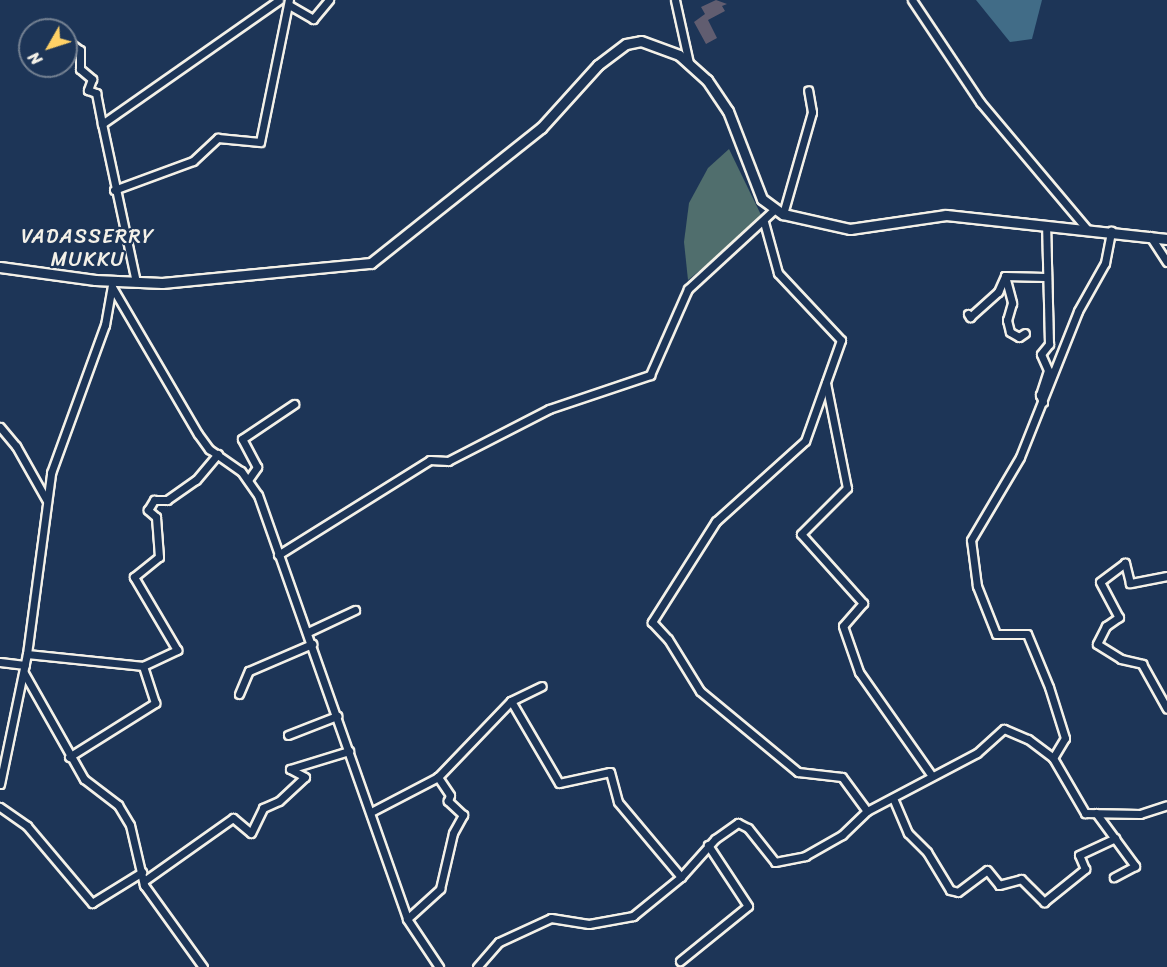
<!DOCTYPE html>
<style>
body{margin:0}
#map{position:relative;width:1167px;height:967px;overflow:hidden;background:#1d3557;font-family:Sriracha,sans-serif}
div>[style]{position:absolute}
[style*='--x']{left:calc(var(--x)*1px);top:calc(var(--y)*1px);width:calc(var(--w)*1px);rotate:calc(var(--a)*1deg)}
.green>*{inset:0;background:#506e6d}
.water>*{inset:0;background:#416c87}
.building>*{inset:0;background:#615d70}
.roads{filter:drop-shadow(2px 0 #f4f1e8) drop-shadow(-2px 0 #f4f1e8) drop-shadow(0 2px #f4f1e8) drop-shadow(0 -2px #f4f1e8)}
.street>*{height:7px;margin:-3.5px;padding:0 3.5px;transform-origin:3.5px;border-radius:3.5px;background:#1d3557}
.secondary>*{height:9px;margin:-4.5px;padding:0 4.5px;transform-origin:4.5px;border-radius:4.5px;background:#1d3557}
span{translate:-50% -50%;white-space:nowrap;text-align:center;line-height:1.15;-webkit-text-stroke:4.5px #1d3557;paint-order:stroke}
.quarter-label{font-size:20px;color:#f4f1e8;letter-spacing:1.5px}
.north{position:absolute;left:18px;top:18px;width:60px;height:60px;box-sizing:border-box;background:#1d3557;border:2px solid #738091;border-radius:50%;rotate:231deg;font-size:16px;font-weight:700;line-height:24px;text-align:center;color:#f4f1e8}
.north::after{content:'';display:block;margin:auto;width:21px;height:27px;background:#ffd166;clip-path:polygon(50% 0,100% 100%,50% 72%,0 100%)}
</style>
<div id="map">
<div class="green">
<i style="clip-path:polygon(729px 149px,763px 219px,688px 280px,684px 242px,689px 203px,708px 168px)"></i>
</div>
<div class="water">
<i style="clip-path:polygon(976px 0,1042px 0,1032px 39px,1010px 42px)"></i>
</div>
<div class="building">
<i style="clip-path:polygon(716px 0,727px 4px,722px 6px,725px 11px,708px 20px,717px 38px,706px 44px,694px 22px,705px 14px,701px 7px)"></i>
</div>
<div class="roads">
<div class="street">
<i style="--x:675;--y:0;--w:65;--a:77.5"></i>
<i style="--x:912;--y:0;--w:123;--a:56.3"></i>
<i style="--x:980;--y:102;--w:166;--a:49.9"></i>
<i style="--x:289;--y:5;--w:28;--a:30"></i>
<i style="--x:313;--y:19;--w:25;--a:-50"></i>
<i style="--x:66;--y:40;--w:17;--a:36"></i>
<i style="--x:80;--y:50;--w:19;--a:90"></i>
<i style="--x:80;--y:69;--w:16;--a:40"></i>
<i style="--x:92;--y:79;--w:12;--a:110"></i>
<i style="--x:88;--y:90;--w:9;--a:21"></i>
<i style="--x:96;--y:93;--w:32;--a:79"></i>
<i style="--x:114;--y:190;--w:84;--a:-20.2"></i>
<i style="--x:193;--y:161;--w:34;--a:-43"></i>
<i style="--x:218;--y:138;--w:42;--a:5.4"></i>
<i style="--x:260;--y:142;--w:145;--a:-78.5"></i>
<i style="--x:783;--y:214;--w:106;--a:-74.1"></i>
<i style="--x:812;--y:112;--w:22;--a:-100"></i>
<i style="--x:764;--y:222;--w:53;--a:74.6"></i>
<i style="--x:778;--y:273;--w:92;--a:46.8"></i>
<i style="--x:841;--y:340;--w:107;--a:109.6"></i>
<i style="--x:805;--y:441;--w:120;--a:138"></i>
<i style="--x:716;--y:521;--w:120;--a:122.4"></i>
<i style="--x:652;--y:622;--w:23;--a:47"></i>
<i style="--x:668;--y:639;--w:61;--a:58.4"></i>
<i style="--x:700;--y:691;--w:127;--a:39.6"></i>
<i style="--x:798;--y:772;--w:44;--a:6.5"></i>
<i style="--x:842;--y:777;--w:42;--a:53.7"></i>
<i style="--x:1150;--y:236;--w:31;--a:57"></i>
<i style="--x:1005;--y:276;--w:28;--a:75"></i>
<i style="--x:1012;--y:303;--w:18;--a:106"></i>
<i style="--x:1007;--y:320;--w:12;--a:76"></i>
<i style="--x:1010;--y:332;--w:10;--a:29"></i>
<i style="--x:1019;--y:337;--w:7;--a:-34"></i>
<i style="--x:136;--y:282;--w:162;--a:-102.1"></i>
<i style="--x:102;--y:124;--w:216;--a:-35"></i>
<i style="--x:112;--y:287;--w:170;--a:59.7"></i>
<i style="--x:198;--y:434;--w:19;--a:54"></i>
<i style="--x:209;--y:449;--w:39;--a:35"></i>
<i style="--x:241;--y:471;--w:29;--a:55"></i>
<i style="--x:258;--y:495;--w:449;--a:70.6"></i>
<i style="--x:407;--y:919;--w:58;--a:56.3"></i>
<i style="--x:968;--y:314;--w:4;--a:56"></i>
<i style="--x:970;--y:317;--w:38;--a:-42"></i>
<i style="--x:998;--y:292;--w:17;--a:-66"></i>
<i style="--x:1005;--y:276;--w:40;--a:1.4"></i>
<i style="--x:826;--y:383;--w:107;--a:78.7"></i>
<i style="--x:847;--y:488;--w:65;--a:135"></i>
<i style="--x:801;--y:534;--w:93;--a:48.1"></i>
<i style="--x:863;--y:603;--w:30;--a:131"></i>
<i style="--x:843;--y:626;--w:49;--a:70.8"></i>
<i style="--x:859;--y:672;--w:127;--a:54.9"></i>
<i style="--x:1043;--y:402;--w:8;--a:-113"></i>
<i style="--x:1040;--y:395;--w:26;--a:-72"></i>
<i style="--x:1048;--y:370;--w:17;--a:-114"></i>
<i style="--x:1041;--y:354;--w:13;--a:-51"></i>
<i style="--x:1049;--y:344;--w:119;--a:-91.4"></i>
<i style="--x:0;--y:427;--w:25;--a:50"></i>
<i style="--x:16;--y:446;--w:63;--a:60.6"></i>
<i style="--x:248;--y:480;--w:16;--a:-55"></i>
<i style="--x:257;--y:467;--w:32;--a:-118"></i>
<i style="--x:242;--y:439;--w:63;--a:-33.9"></i>
<i style="--x:278;--y:555;--w:179;--a:-32"></i>
<i style="--x:430;--y:460;--w:18;--a:3"></i>
<i style="--x:448;--y:461;--w:114;--a:-27.2"></i>
<i style="--x:549;--y:409;--w:107;--a:-18.6"></i>
<i style="--x:650;--y:375;--w:94;--a:-66.2"></i>
<i style="--x:688;--y:289;--w:117;--a:-42.6"></i>
<i style="--x:1167;--y:576;--w:38;--a:169"></i>
<i style="--x:1130;--y:583;--w:21;--a:-104"></i>
<i style="--x:1125;--y:563;--w:31;--a:143"></i>
<i style="--x:1100;--y:582;--w:40;--a:62"></i>
<i style="--x:1119;--y:617;--w:16;--a:145"></i>
<i style="--x:1106;--y:626;--w:20;--a:117"></i>
<i style="--x:1097;--y:644;--w:28;--a:32"></i>
<i style="--x:1121;--y:659;--w:22;--a:13"></i>
<i style="--x:1142;--y:664;--w:51;--a:60.9"></i>
<i style="--x:308;--y:632;--w:52;--a:-25.1"></i>
<i style="--x:27;--y:654;--w:117;--a:5.9"></i>
<i style="--x:143;--y:666;--w:38;--a:-25"></i>
<i style="--x:177;--y:650;--w:85;--a:-120.5"></i>
<i style="--x:134;--y:577;--w:32;--a:-39"></i>
<i style="--x:159;--y:557;--w:40;--a:-94.3"></i>
<i style="--x:156;--y:517;--w:11;--a:-139"></i>
<i style="--x:148;--y:510;--w:12;--a:-59"></i>
<i style="--x:154;--y:500;--w:13;--a:0"></i>
<i style="--x:167;--y:500;--w:35;--a:-35"></i>
<i style="--x:196;--y:480;--w:34;--a:-50"></i>
<i style="--x:0;--y:662;--w:25;--a:7"></i>
<i style="--x:24;--y:673;--w:122;--a:60.5"></i>
<i style="--x:84;--y:779;--w:43;--a:37.4"></i>
<i style="--x:118;--y:805;--w:23;--a:59"></i>
<i style="--x:130;--y:825;--w:62;--a:76.9"></i>
<i style="--x:144;--y:885;--w:101;--a:54.3"></i>
<i style="--x:239;--y:694;--w:25;--a:-67"></i>
<i style="--x:249;--y:671;--w:69;--a:-23.2"></i>
<i style="--x:511;--y:701;--w:95;--a:59.7"></i>
<i style="--x:559;--y:783;--w:52;--a:-12.2"></i>
<i style="--x:610;--y:772;--w:31;--a:75"></i>
<i style="--x:618;--y:802;--w:98;--a:50"></i>
<i style="--x:288;--y:735;--w:53;--a:-21.2"></i>
<i style="--x:69;--y:757;--w:102;--a:-32.1"></i>
<i style="--x:155;--y:703;--w:39;--a:-108"></i>
<i style="--x:1053;--y:758;--w:23;--a:-59"></i>
<i style="--x:1065;--y:738;--w:53;--a:-107.4"></i>
<i style="--x:1049;--y:687;--w:57;--a:-112.5"></i>
<i style="--x:1027;--y:634;--w:31;--a:180"></i>
<i style="--x:996;--y:634;--w:52;--a:-111.6"></i>
<i style="--x:977;--y:586;--w:46;--a:-97.4"></i>
<i style="--x:971;--y:540;--w:96;--a:-59.4"></i>
<i style="--x:1020;--y:457;--w:157;--a:-68.3"></i>
<i style="--x:1078;--y:311;--w:55;--a:-60.6"></i>
<i style="--x:1105;--y:263;--w:33;--a:-79"></i>
<i style="--x:0;--y:784;--w:133;--a:-78.3"></i>
<i style="--x:27;--y:654;--w:183;--a:-82.4"></i>
<i style="--x:51;--y:473;--w:158;--a:-70"></i>
<i style="--x:105;--y:325;--w:39;--a:-80"></i>
<i style="--x:893;--y:798;--w:38;--a:67"></i>
<i style="--x:908;--y:833;--w:27;--a:45"></i>
<i style="--x:927;--y:852;--w:44;--a:58.8"></i>
<i style="--x:950;--y:890;--w:8;--a:14"></i>
<i style="--x:958;--y:892;--w:36;--a:-37"></i>
<i style="--x:987;--y:870;--w:19;--a:51"></i>
<i style="--x:999;--y:885;--w:23;--a:-15"></i>
<i style="--x:1021;--y:879;--w:33;--a:45"></i>
<i style="--x:1044;--y:902;--w:53;--a:-38.8"></i>
<i style="--x:1085;--y:869;--w:15;--a:-113"></i>
<i style="--x:1079;--y:855;--w:40;--a:-25"></i>
<i style="--x:0;--y:807;--w:33;--a:35"></i>
<i style="--x:27;--y:826;--w:101;--a:49.8"></i>
<i style="--x:92;--y:903;--w:59;--a:-31.8"></i>
<i style="--x:371;--y:812;--w:76;--a:-27.6"></i>
<i style="--x:1096;--y:813;--w:66;--a:53.7"></i>
<i style="--x:1135;--y:866;--w:24;--a:152"></i>
<i style="--x:144;--y:881;--w:109;--a:-35.3"></i>
<i style="--x:233;--y:818;--w:23;--a:40"></i>
<i style="--x:251;--y:833;--w:28;--a:-64"></i>
<i style="--x:263;--y:808;--w:17;--a:-24"></i>
<i style="--x:279;--y:801;--w:35;--a:-43"></i>
<i style="--x:305;--y:777;--w:17;--a:-152"></i>
<i style="--x:290;--y:769;--w:62;--a:-17"></i>
<i style="--x:407;--y:919;--w:45;--a:-42.3"></i>
<i style="--x:440;--y:889;--w:57;--a:-76.9"></i>
<i style="--x:453;--y:833;--w:21;--a:-61"></i>
<i style="--x:463;--y:815;--w:21;--a:-137"></i>
<i style="--x:448;--y:801;--w:6;--a:-72"></i>
<i style="--x:450;--y:795;--w:22;--a:-124"></i>
<i style="--x:438;--y:777;--w:105;--a:-46.2"></i>
<i style="--x:511;--y:701;--w:34;--a:-26"></i>
<i style="--x:680;--y:961;--w:87;--a:-39"></i>
<i style="--x:748;--y:906;--w:73;--a:-123.3"></i>
<i style="--x:477;--y:967;--w:33;--a:-49"></i>
<i style="--x:499;--y:942;--w:57;--a:-24.8"></i>
<i style="--x:551;--y:918;--w:38;--a:9"></i>
<i style="--x:589;--y:924;--w:45;--a:-10.3"></i>
<i style="--x:633;--y:916;--w:62;--a:-39.1"></i>
<i style="--x:681;--y:877;--w:51;--a:-48.2"></i>
<i style="--x:715;--y:839;--w:28;--a:-35"></i>
<i style="--x:738;--y:823;--w:11;--a:27"></i>
<i style="--x:748;--y:828;--w:43;--a:51.5"></i>
<i style="--x:775;--y:862;--w:31;--a:-11"></i>
<i style="--x:805;--y:856;--w:43;--a:-29.6"></i>
<i style="--x:842;--y:835;--w:35;--a:-44"></i>
<i style="--x:867;--y:811;--w:124;--a:-27.8"></i>
<i style="--x:977;--y:753;--w:36;--a:-42"></i>
<i style="--x:1004;--y:729;--w:26;--a:23"></i>
<i style="--x:1028;--y:739;--w:31;--a:37"></i>
<i style="--x:1053;--y:758;--w:64;--a:59.8"></i>
<i style="--x:1085;--y:813;--w:55;--a:1"></i>
<i style="--x:1140;--y:814;--w:28;--a:-18"></i>
</div>
<div class="secondary">
<i style="--x:0;--y:267;--w:96;--a:7.8"></i>
<i style="--x:95;--y:280;--w:67;--a:2.6"></i>
<i style="--x:162;--y:283;--w:210;--a:-5.5"></i>
<i style="--x:371;--y:263;--w:217;--a:-38.5"></i>
<i style="--x:541;--y:128;--w:85;--a:-47.9"></i>
<i style="--x:598;--y:65;--w:35;--a:-37"></i>
<i style="--x:626;--y:44;--w:15;--a:-11"></i>
<i style="--x:641;--y:41;--w:40;--a:20.2"></i>
<i style="--x:679;--y:55;--w:38;--a:42"></i>
<i style="--x:707;--y:80;--w:37;--a:56"></i>
<i style="--x:728;--y:111;--w:94;--a:68.9"></i>
<i style="--x:762;--y:199;--w:26;--a:36"></i>
<i style="--x:783;--y:214;--w:69;--a:12.6"></i>
<i style="--x:850;--y:229;--w:97;--a:-8.3"></i>
<i style="--x:946;--y:215;--w:222;--a:6.2"></i>
</div>
</div>
<div class="quarter-label">
<span style="left:88px;top:248px">VADASSERRY<br>MUKKU</span>
</div>
<div class="north">N</div>
</div>
